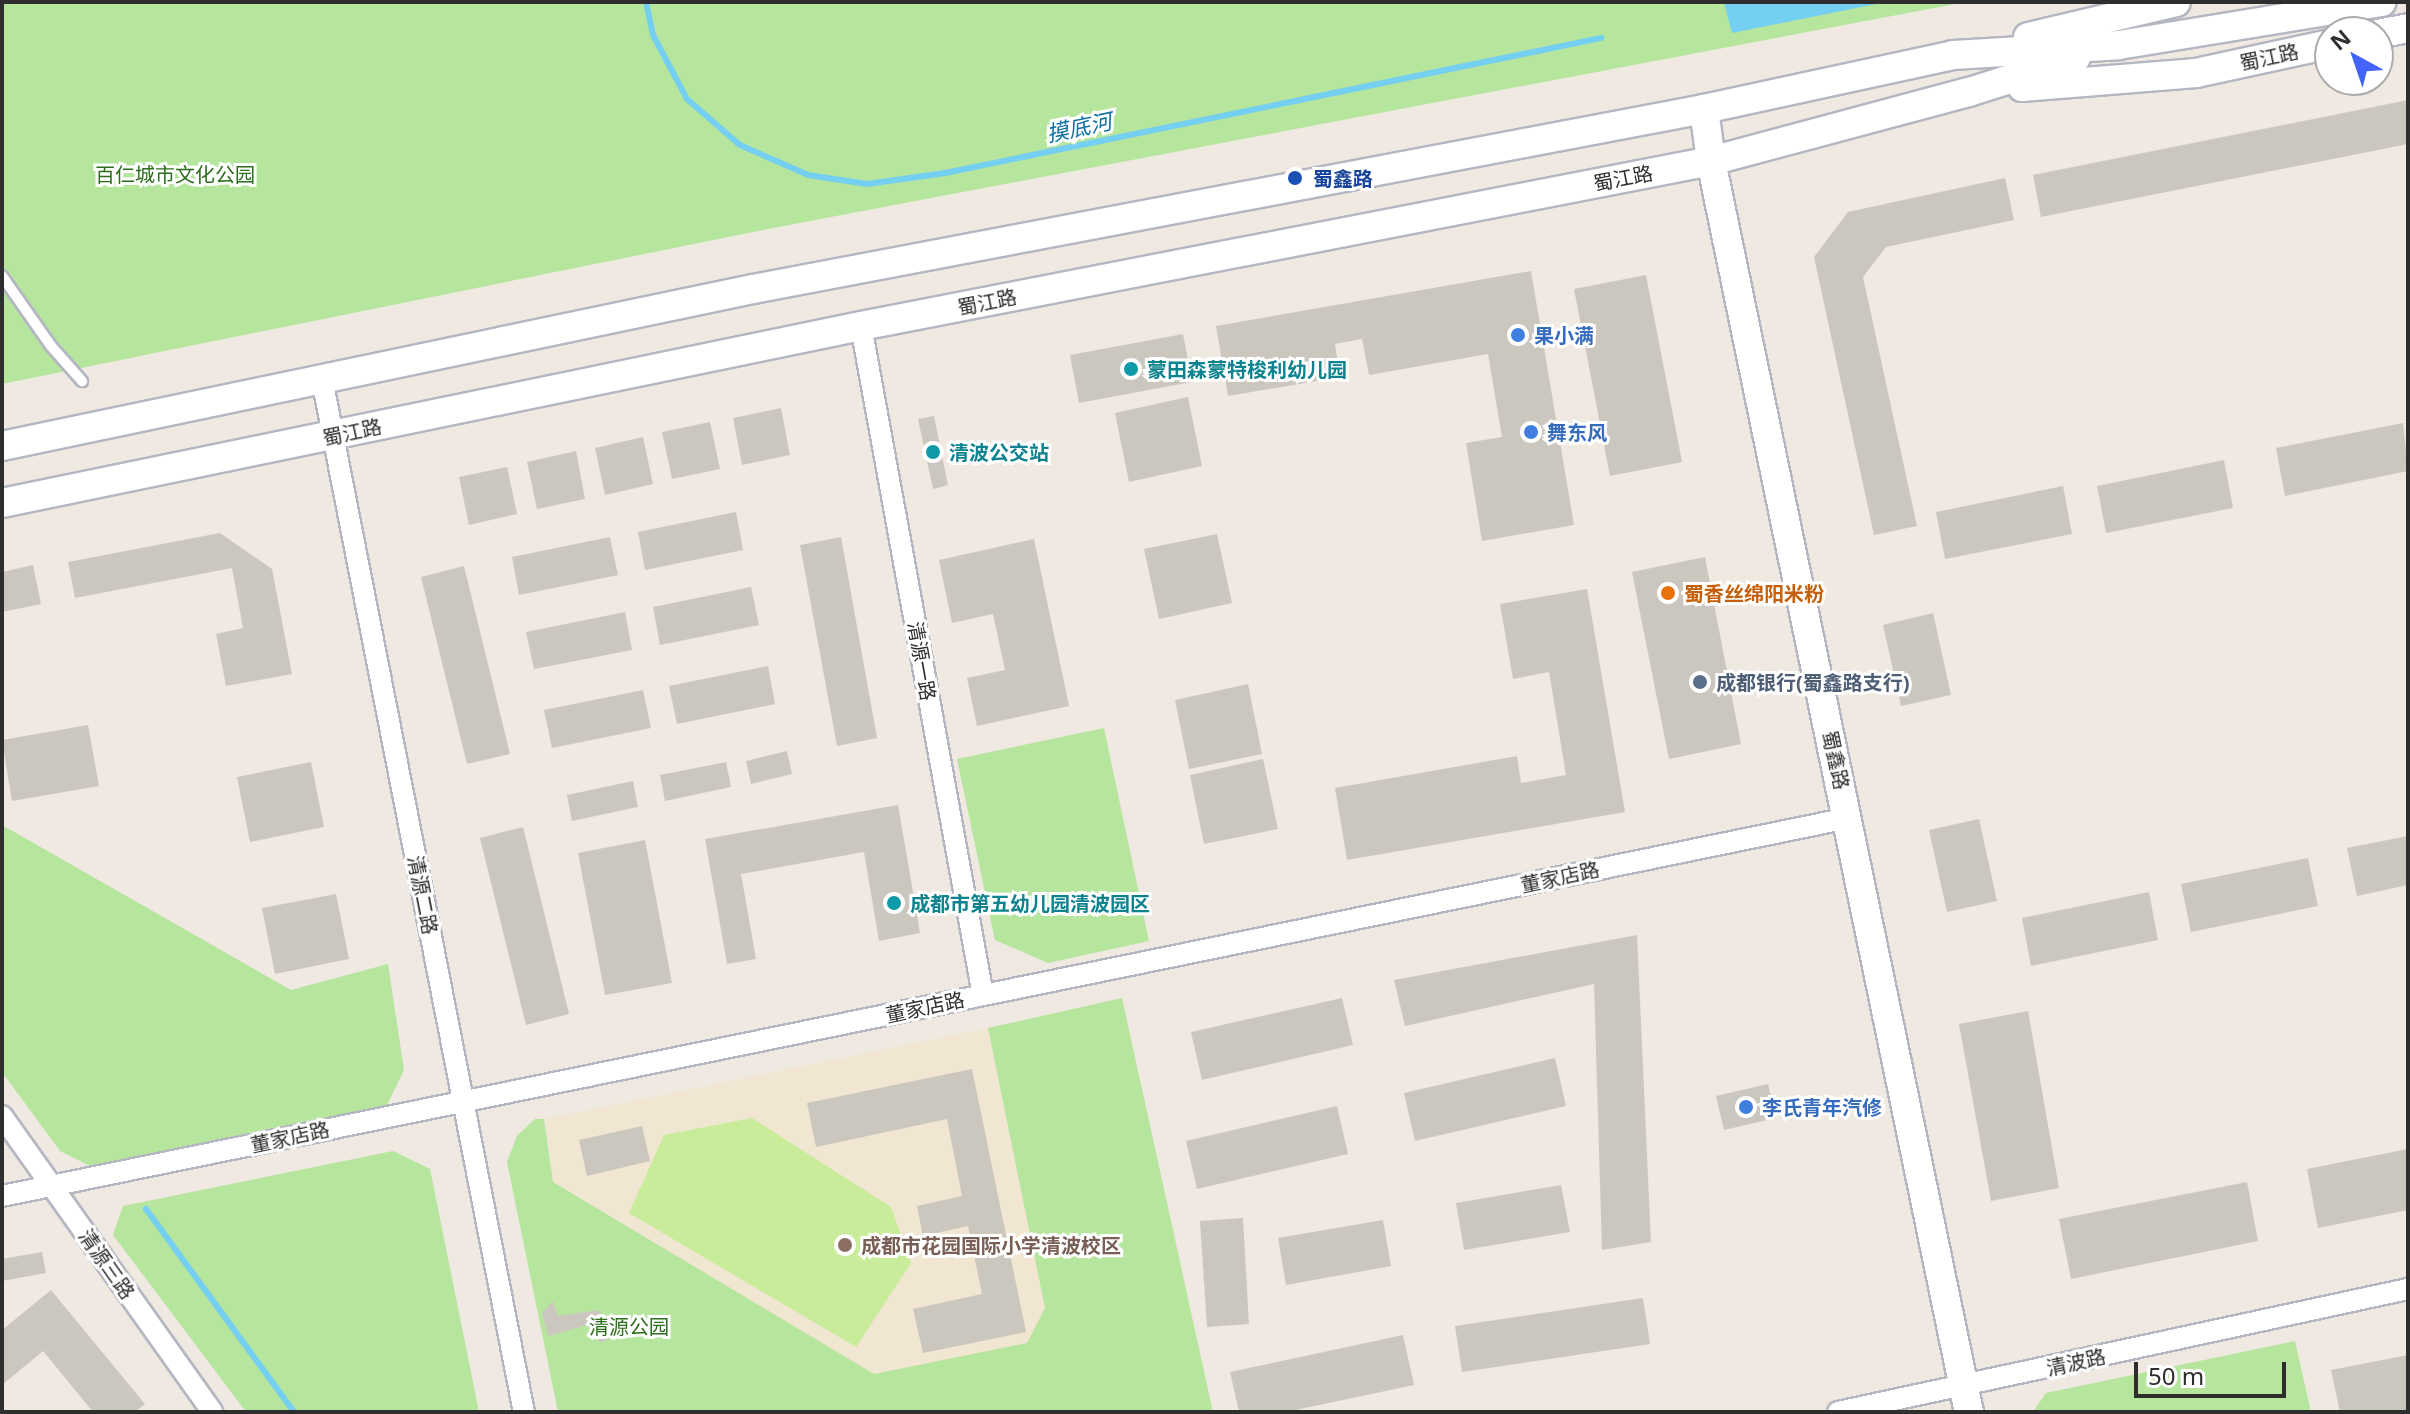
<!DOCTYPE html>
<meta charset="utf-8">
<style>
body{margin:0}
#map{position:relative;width:2410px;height:1414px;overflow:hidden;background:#efe9e1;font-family:"Noto Sans","Noto Sans SC",sans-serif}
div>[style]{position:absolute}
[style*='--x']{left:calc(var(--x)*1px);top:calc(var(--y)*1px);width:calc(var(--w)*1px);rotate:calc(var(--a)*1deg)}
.education>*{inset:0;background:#f0e6d1}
.green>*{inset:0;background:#b6e59e}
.pitch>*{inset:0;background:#c9ec9a}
.water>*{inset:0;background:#75cff0}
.stream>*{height:6px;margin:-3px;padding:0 3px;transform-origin:3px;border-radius:3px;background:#75cff0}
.building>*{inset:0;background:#cbc7bf}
.roads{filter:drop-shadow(2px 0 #b4b7c1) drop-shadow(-2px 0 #b4b7c1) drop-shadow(0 2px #b4b7c1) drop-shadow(0 -2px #b4b7c1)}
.lane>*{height:10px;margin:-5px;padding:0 5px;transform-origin:5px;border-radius:5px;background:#fff}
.street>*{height:20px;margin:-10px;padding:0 10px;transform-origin:10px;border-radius:10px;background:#fff}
.secondary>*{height:28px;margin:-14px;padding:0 14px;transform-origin:14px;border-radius:14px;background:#fff}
.dots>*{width:22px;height:22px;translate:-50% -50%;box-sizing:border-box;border:4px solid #fff;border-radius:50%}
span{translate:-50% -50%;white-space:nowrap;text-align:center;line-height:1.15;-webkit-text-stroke:6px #fff;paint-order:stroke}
.street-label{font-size:20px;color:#2e2e2e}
.park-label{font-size:20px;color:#2c6e1b}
.transit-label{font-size:20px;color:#164399;font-weight:700}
.left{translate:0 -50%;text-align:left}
.shop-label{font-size:20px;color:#366cbe;font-weight:700}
.culture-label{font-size:20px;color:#0d838f;font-weight:700}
.food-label{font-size:20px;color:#c56008;font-weight:700}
.service-label{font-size:20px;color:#4e5e75;font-weight:700}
.education-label{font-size:20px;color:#785e54;font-weight:700}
.water-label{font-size:22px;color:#0d6fa3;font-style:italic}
.frame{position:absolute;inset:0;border:4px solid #2e2e2e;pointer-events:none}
.north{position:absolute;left:2314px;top:16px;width:80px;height:80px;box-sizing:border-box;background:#fff;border:2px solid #ababab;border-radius:50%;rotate:320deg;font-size:22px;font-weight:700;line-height:32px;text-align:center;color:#2e2e2e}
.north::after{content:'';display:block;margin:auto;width:28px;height:36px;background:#4264fb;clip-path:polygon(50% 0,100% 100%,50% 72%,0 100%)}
.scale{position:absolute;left:2134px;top:1362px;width:152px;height:36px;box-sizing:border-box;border:4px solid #2e2e2e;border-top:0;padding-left:10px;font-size:24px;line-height:28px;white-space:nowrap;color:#2e2e2e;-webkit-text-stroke:6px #fff;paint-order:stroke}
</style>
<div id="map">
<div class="education">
<i style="clip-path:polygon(988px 1028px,1045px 1308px,1027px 1343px,874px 1374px,553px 1182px,545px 1119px)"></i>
</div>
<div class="green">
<i style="clip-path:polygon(2px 2px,1966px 2px,773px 228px,2px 384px)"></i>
<i style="clip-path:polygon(1104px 728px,1149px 941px,1048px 963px,995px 940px,957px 759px)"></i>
<i style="clip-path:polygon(2px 825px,291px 990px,388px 964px,404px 1070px,385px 1109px,92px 1167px,60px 1151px,2px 1072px)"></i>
<i style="clip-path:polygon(1122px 998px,1213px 1412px,558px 1412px,507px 1162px,517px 1136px,535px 1119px,544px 1119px,553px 1182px,874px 1374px,1027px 1343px,1045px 1308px,988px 1028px)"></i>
<i style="clip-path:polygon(393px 1151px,430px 1169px,479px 1412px,246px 1412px,113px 1235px,123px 1206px)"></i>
<i style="clip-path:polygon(2295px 1341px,2311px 1412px,2033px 1412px,2046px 1393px)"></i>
</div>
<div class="pitch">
<i style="clip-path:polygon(752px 1118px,891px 1207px,911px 1263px,856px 1347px,629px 1213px,664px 1135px)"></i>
</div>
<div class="water">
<i style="clip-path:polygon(1728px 2px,1886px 2px,1732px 33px,1724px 3px)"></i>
</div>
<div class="stream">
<i style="--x:646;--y:2;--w:34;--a:78"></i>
<i style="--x:653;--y:35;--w:72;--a:62"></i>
<i style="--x:687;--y:99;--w:70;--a:41"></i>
<i style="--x:740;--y:145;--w:74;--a:23.8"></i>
<i style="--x:808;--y:175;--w:60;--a:8.7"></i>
<i style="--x:867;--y:184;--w:79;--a:-8"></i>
<i style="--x:945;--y:173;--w:670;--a:-11.63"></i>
<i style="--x:146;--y:1209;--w:251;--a:53.9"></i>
</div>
<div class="building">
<i style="clip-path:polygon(2408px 100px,2408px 144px,2041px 217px,2033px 175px)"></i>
<i style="clip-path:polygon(2005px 178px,2014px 220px,1886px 247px,1863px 277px,1917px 526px,1874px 535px,1814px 257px,1848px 212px)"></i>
<i style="clip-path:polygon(1531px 271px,1574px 525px,1482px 541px,1466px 443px,1502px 437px,1488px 354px,1369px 375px,1362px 339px,1335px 344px,1340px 377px,1228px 396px,1216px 326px)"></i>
<i style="clip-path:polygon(1646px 275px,1682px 462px,1610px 476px,1574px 289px)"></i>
<i style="clip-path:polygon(1183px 334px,1192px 382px,1079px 403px,1070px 355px)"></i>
<i style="clip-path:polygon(1188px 397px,1202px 466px,1129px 482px,1115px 413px)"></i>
<i style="clip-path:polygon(781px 408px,790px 455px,742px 465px,733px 418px)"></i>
<i style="clip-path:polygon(934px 416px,948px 485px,933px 489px,918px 419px)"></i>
<i style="clip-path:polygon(710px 422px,720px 469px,672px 479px,662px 432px)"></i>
<i style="clip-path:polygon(2403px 423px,2408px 471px,2285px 496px,2276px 448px)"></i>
<i style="clip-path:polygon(643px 437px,653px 484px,605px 495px,595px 448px)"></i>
<i style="clip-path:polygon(576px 451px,585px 499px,537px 509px,527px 462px)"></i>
<i style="clip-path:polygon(2224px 460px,2233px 508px,2106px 533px,2097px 486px)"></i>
<i style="clip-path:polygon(507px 467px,517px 514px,469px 525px,459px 477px)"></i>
<i style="clip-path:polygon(2063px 486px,2072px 534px,1945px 559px,1936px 512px)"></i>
<i style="clip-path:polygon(736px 512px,743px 550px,645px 570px,638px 532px)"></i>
<i style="clip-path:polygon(220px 533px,272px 569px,292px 674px,226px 686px,216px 634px,243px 628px,232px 568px,75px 598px,68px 562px)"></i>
<i style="clip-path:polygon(1217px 534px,1232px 603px,1159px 619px,1144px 549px)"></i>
<i style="clip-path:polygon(610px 537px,618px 575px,519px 595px,512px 557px)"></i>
<i style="clip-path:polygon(841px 537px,877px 738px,837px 746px,800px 545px)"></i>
<i style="clip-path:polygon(1034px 539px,1069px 706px,977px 726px,967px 678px,1005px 670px,993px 614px,952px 623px,939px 560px)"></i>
<i style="clip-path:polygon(1705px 557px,1741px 744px,1669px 759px,1632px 572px)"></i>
<i style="clip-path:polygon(33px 565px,41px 604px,2px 612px,2px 572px)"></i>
<i style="clip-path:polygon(464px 566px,510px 754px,467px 764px,421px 577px)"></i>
<i style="clip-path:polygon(751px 587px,759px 625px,660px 645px,653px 607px)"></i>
<i style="clip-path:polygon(1587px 589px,1625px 812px,1347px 860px,1335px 788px,1517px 756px,1521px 783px,1566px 775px,1549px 672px,1513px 679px,1500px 604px)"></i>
<i style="clip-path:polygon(625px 612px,632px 650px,534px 669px,526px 632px)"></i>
<i style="clip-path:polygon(1933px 613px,1951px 695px,1901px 706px,1883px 625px)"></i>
<i style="clip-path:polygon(768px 666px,775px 704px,677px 724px,669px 686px)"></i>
<i style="clip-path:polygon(1248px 684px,1262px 754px,1189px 769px,1175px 700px)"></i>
<i style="clip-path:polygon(643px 690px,651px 728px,552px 748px,544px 710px)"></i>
<i style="clip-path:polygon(88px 725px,99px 786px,12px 801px,2px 740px)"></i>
<i style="clip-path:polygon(787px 751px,792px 774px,751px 784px,746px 761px)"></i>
<i style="clip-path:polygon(1263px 759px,1278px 829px,1204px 844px,1190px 775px)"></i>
<i style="clip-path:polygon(311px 762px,324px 827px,250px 842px,237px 777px)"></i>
<i style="clip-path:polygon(726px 762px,731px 787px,665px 801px,660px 775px)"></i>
<i style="clip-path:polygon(633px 781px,638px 807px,572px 821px,567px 795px)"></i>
<i style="clip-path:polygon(898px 805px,920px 933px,879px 941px,864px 852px,741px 874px,756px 959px,727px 964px,705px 839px)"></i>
<i style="clip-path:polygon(1979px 819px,1997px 901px,1947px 912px,1929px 830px)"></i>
<i style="clip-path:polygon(523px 827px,569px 1014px,526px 1025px,480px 838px)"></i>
<i style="clip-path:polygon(2408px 836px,2408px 885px,2357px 896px,2347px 848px)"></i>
<i style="clip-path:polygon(645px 840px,672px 983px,605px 995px,578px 853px)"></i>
<i style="clip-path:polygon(2308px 858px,2318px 906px,2191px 932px,2181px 884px)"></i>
<i style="clip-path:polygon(2149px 892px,2158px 940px,2031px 966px,2022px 918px)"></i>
<i style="clip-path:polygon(336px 894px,349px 959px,275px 974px,262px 908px)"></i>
<i style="clip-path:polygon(1637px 935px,1651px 1242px,1602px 1250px,1594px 984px,1405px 1026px,1394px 980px)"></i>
<i style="clip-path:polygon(1342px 998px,1353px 1045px,1202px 1080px,1191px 1032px)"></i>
<i style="clip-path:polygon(2028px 1011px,2059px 1188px,1991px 1201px,1959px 1024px)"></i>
<i style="clip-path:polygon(1555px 1058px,1566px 1106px,1415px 1141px,1404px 1093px)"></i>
<i style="clip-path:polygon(972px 1069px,1026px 1332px,923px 1353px,913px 1309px,982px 1294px,968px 1226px,923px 1236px,917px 1206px,962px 1196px,947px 1119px,816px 1147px,807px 1103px)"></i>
<i style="clip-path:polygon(1768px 1084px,1776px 1118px,1724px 1130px,1716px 1096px)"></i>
<i style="clip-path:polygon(1337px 1106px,1348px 1154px,1197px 1189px,1186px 1141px)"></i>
<i style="clip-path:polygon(642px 1126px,650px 1161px,587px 1176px,579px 1140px)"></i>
<i style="clip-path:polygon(2408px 1149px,2408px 1210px,2318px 1228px,2307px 1169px)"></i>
<i style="clip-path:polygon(2247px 1182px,2258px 1241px,2071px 1279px,2059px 1219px)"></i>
<i style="clip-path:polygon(1561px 1185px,1570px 1232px,1464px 1250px,1456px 1203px)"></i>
<i style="clip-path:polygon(1243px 1218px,1249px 1324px,1207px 1327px,1200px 1221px)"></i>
<i style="clip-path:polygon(1383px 1220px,1391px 1266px,1286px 1285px,1278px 1238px)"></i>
<i style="clip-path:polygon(42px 1252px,46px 1273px,2px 1281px,2px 1259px)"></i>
<i style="clip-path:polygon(51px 1290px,145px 1404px,135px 1412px,93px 1412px,43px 1351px,2px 1385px,2px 1330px)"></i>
<i style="clip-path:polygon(1643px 1298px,1650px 1344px,1462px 1372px,1455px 1326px)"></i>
<i style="clip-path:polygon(553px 1301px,558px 1316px,599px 1310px,613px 1337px,600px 1343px,591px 1324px,548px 1336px,542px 1313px)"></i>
<i style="clip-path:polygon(1403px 1335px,1414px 1385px,1286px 1412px,1239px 1412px,1230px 1372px)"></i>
<i style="clip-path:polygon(2408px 1355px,2408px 1412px,2340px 1412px,2331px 1370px)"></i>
</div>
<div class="roads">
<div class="lane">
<i style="--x:2;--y:276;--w:85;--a:55"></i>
<i style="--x:51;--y:346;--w:47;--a:48.5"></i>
</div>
<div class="street">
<i style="--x:861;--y:326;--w:680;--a:79.67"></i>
<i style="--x:322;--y:379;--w:1053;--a:78.94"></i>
<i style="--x:2;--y:1116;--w:363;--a:54.6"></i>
<i style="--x:2;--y:1196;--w:1884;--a:-11.57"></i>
<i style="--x:1838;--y:1412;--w:583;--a:-12.18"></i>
</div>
<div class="secondary">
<i style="--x:2378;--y:34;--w:31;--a:-11"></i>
<i style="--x:2028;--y:37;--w:152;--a:-13.3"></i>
<i style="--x:2022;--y:87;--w:175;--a:-4.6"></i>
<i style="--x:2196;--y:73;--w:137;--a:-12.2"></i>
<i style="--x:1704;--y:109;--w:52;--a:82.3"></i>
<i style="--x:1711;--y:161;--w:1277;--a:78.35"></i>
<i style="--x:2;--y:446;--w:767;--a:-11.81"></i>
<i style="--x:753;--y:289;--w:968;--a:-10.72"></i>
<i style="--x:1704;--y:109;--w:255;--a:-12.2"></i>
<i style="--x:1953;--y:55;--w:166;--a:-3.4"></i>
<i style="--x:2119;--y:45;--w:266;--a:-9.3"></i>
<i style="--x:2;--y:503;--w:877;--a:-11.64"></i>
<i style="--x:861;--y:326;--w:866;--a:-10.99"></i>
<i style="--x:1711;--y:161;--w:267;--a:-15"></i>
<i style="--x:1969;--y:92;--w:112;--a:-17.6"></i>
</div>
</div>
<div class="dots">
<i style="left:1295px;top:178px;background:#1a4fb4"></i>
<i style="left:1518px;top:335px;background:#3f7fe0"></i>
<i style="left:1131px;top:369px;background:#0f9aa8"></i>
<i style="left:1531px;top:432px;background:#3f7fe0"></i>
<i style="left:933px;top:452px;background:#0f9aa8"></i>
<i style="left:1668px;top:593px;background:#e8710a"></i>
<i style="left:1700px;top:682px;background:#5c6f8a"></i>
<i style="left:894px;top:903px;background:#0f9aa8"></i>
<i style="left:1746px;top:1107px;background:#3f7fe0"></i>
<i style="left:845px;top:1245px;background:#8d6e63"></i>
</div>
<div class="street-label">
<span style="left:2269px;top:57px;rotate:-12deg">蜀江路</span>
<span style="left:1623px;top:178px;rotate:-11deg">蜀江路</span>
<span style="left:987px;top:302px;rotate:-11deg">蜀江路</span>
<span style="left:352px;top:432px;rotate:-12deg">蜀江路</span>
<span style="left:922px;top:661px;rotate:80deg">清源一路</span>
<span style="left:1836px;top:760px;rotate:78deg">蜀鑫路</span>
<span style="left:1560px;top:877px;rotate:-12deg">董家店路</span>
<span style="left:423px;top:895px;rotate:79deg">清源二路</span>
<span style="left:925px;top:1007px;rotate:-12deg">董家店路</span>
<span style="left:290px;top:1137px;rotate:-12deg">董家店路</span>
<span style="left:107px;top:1264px;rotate:55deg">清源三路</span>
<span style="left:2076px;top:1362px;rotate:-12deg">清波路</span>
</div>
<div class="park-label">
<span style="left:175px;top:174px">百仁城市文化公园</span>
<span style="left:629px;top:1326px">清源公园</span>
</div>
<div class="transit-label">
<span class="left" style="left:1313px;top:178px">蜀鑫路</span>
</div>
<div class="shop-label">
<span class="left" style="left:1534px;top:335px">果小满</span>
<span class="left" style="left:1547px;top:432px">舞东风</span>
<span class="left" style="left:1762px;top:1107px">李氏青年汽修</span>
</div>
<div class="culture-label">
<span class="left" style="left:1147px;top:369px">蒙田森蒙特梭利幼儿园</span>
<span class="left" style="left:949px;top:452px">清波公交站</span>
<span class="left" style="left:910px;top:903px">成都市第五幼儿园清波园区</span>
</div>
<div class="food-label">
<span class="left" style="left:1684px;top:593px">蜀香丝绵阳米粉</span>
</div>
<div class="service-label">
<span class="left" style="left:1716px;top:682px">成都银行(蜀鑫路支行)</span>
</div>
<div class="education-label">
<span class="left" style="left:861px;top:1245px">成都市花园国际小学清波校区</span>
</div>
<div class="water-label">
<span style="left:1079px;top:127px;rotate:-12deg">摸底河</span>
</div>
<div class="frame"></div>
<div class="north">N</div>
<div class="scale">50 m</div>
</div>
